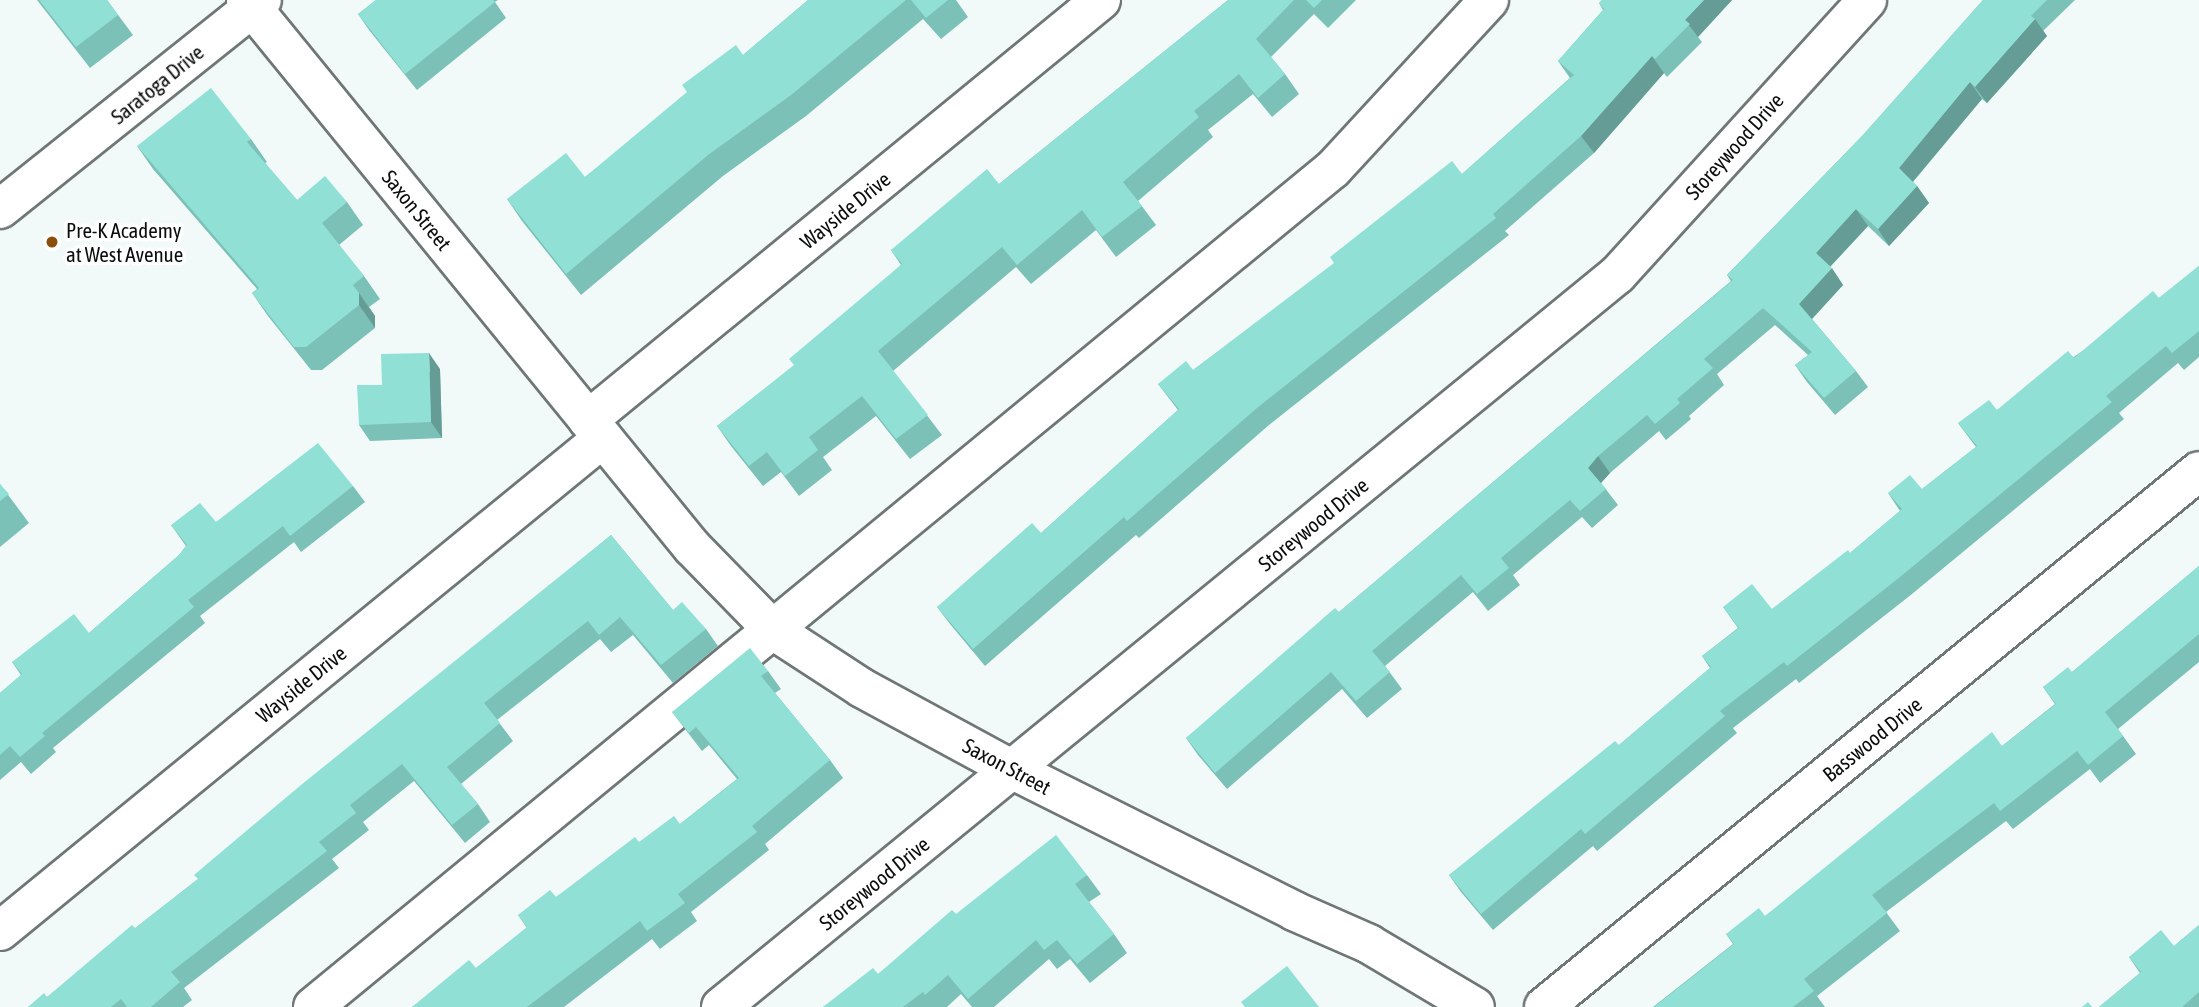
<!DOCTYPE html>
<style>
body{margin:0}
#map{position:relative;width:2199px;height:1007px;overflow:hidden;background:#f1faf8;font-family:"Asap Condensed",sans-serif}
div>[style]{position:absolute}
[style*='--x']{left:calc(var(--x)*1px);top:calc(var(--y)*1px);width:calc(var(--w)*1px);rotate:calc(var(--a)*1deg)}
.roads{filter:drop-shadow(2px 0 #6f7776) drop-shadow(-2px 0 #6f7776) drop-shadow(0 2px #6f7776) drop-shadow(0 -2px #6f7776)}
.minor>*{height:38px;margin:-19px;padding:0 19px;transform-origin:19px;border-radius:19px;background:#fff}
.wall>*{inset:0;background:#7cc1b8}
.shaded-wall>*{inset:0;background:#659d96}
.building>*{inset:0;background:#90e0d6}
.dots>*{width:19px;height:19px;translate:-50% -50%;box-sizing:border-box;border:4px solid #fff;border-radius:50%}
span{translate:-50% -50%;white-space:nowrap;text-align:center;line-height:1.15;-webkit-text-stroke:7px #fff;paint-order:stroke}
.street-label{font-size:21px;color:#0a0d0d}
.poi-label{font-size:21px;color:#0a0d0d}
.left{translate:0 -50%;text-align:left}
</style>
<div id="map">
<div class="roads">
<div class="minor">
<i style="--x:246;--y:0;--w:706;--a:50.81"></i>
<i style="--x:692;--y:547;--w:116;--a:45.7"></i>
<i style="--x:773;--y:630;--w:106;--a:33.1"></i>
<i style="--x:862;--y:688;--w:172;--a:28.5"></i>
<i style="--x:1013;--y:770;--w:314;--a:26.6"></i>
<i style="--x:1294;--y:911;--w:82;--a:23.7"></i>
<i style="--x:1369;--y:944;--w:123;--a:30.7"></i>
<i style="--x:0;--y:209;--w:335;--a:-38.6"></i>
<i style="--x:588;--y:420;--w:663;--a:-39.31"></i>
<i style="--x:0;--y:931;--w:779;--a:-39.27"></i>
<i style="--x:313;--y:1007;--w:1320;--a:-39.41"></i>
<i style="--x:1333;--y:169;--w:230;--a:-47.3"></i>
<i style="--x:721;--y:1007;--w:1158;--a:-39.25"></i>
<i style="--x:1618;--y:274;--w:370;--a:-47.7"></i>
<i style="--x:1544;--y:1007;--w:846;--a:-39.29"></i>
</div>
</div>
<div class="wall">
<i style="clip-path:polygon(37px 0,107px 0,133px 35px,90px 68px)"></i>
<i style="clip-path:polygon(376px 0,498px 0,495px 2px,506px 18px,417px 90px,369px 30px,358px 14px)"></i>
<i style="clip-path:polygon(808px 0,956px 0,968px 17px,941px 39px,923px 19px,806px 116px,723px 176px,581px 295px,522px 221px,507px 199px,585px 177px,743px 55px)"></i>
<i style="clip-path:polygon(1228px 0,1356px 0,1328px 28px,1314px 14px,1271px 57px,1285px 74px,1299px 94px,1272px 117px,1253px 94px,1208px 130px,1213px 137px,1138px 201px,1156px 225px,1116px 257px,1096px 230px,1031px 284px,1016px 267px,893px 371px,942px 435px,910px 459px,876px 416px,823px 457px,832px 470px,799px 496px,781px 472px,763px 486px,731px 446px,717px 426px,794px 366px,901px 265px,891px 250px,999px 184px)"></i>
<i style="clip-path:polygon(1602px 0,1732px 0,1698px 37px,1702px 42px,1667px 77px,1664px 73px,1594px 153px,1505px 231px,1509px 235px,1269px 425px,1139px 538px,1136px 535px,985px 666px,950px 624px,937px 607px,1041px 533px,1178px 410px,1158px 384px,1193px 370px,1462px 174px,1570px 78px,1558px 61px,1603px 10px,1599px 3px)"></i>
<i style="clip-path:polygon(1983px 0,2075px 0,2043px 31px,2047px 36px,1987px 103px,1982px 99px,1913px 182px,1917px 186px,1929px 203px,1889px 246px,1868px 226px,1830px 267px,1843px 285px,1812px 319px,1856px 371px,1868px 387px,1835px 415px,1807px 382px,1795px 365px,1808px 355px,1775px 325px,1717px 374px,1724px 385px,1689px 416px,1691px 419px,1666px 440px,1659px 431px,1610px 473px,1601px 483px,1618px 505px,1592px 528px,1582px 517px,1513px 575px,1520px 585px,1488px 611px,1473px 592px,1385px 666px,1402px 689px,1367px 718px,1342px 689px,1227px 789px,1198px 755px,1186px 738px,1339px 612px,1731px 281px,1727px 275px,1863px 135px)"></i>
<i style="clip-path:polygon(251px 139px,267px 162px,265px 163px,297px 200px,347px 202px,363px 225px,339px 245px,364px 276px,380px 299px,369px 307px,375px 316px,375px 328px,322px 370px,311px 370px,268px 316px,252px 293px,257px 289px,153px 169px,137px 146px)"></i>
<i style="clip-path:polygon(2199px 266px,2199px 357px,2184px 370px,2178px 363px,2119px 413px,2124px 419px,1912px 594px,1799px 683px,1796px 679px,1733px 728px,1737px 733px,1597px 851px,1593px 846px,1493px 930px,1461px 892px,1449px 875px,1619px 745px,1710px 668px,1702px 656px,1738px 628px,1723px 607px,1772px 609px,1850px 553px,1900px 511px,1888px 493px,1922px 489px,1976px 447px,1958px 423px,1997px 410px,2159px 298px)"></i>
<i style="clip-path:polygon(440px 369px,442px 438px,370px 441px,359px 425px,382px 385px)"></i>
<i style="clip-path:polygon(0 484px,29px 523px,0 547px)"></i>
<i style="clip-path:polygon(353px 486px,365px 502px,301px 552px,294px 542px,200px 616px,205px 623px,53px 748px,56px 752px,31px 774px,21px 762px,0 780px,0 693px,21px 675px,12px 662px,89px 633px,179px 555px,186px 546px,171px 525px,216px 522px)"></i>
<i style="clip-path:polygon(611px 535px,673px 610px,706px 629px,718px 646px,673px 683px,633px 635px,611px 652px,600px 639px,497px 720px,513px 741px,461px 784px,478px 804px,490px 822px,465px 843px,414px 781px,363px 822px,369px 830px,332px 859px,339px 868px,184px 988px,192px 1000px,183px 1007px,28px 1007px,47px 997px,198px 879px)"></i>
<i style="clip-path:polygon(2199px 566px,2199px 662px,2118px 729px,2136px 754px,2100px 783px,2090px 769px,2013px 829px,2006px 821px,1886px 912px,1900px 931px,1817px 996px,1825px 1007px,1653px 1007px,1733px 944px,1726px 934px,1765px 916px,2002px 746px,2055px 704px,2043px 687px,2072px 672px)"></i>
<i style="clip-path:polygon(768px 671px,781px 689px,775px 693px,830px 760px,843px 778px,765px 844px,769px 850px,691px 912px,697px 921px,660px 949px,652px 939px,564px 1007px,412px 1007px,476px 968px,527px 928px,518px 915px,556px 897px,639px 842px,680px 824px,737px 779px,709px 745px,702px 751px,672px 712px)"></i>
<i style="clip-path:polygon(1087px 875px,1101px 894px,1089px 902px,1114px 934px,1127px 953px,1090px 983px,1070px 959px,1057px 969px,1049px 959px,994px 1007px,972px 1007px,961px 994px,947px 1007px,823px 1007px,878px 974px,956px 914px)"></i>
<i style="clip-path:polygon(2199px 925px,2199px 1007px,2099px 1007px,2140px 973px,2129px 957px,2174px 946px)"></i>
</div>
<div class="shaded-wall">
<i style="clip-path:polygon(1704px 0,1732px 0,1698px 37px,1685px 20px)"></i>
<i style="clip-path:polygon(2035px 19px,2047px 36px,1987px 103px,1975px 87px)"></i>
<i style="clip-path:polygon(1652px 56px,1664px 73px,1594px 153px,1581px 136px)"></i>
<i style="clip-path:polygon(1970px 82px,1982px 99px,1910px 185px,1899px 168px)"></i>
<i style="clip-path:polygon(1917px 186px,1929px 203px,1889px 246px,1878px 229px)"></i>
<i style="clip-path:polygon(1856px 209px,1868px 226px,1827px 270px,1816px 253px)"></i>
<i style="clip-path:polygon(1832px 268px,1843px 285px,1811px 320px,1799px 304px)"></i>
<i style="clip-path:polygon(359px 293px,375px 316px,375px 328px,359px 305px)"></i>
<i style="clip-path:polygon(429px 353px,440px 369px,442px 438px,431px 422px)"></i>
<i style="clip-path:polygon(1598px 456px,1610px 473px,1600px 484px,1588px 468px)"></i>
</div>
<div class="building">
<i style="clip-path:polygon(39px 0,107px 0,118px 15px,76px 47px)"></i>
<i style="clip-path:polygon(376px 0,493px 0,495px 2px,405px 74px,358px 14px)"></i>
<i style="clip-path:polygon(808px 0,906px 0,791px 95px,708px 155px,566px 274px,507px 199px,566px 153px,585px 177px,687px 92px,682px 85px,736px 45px,743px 55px)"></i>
<i style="clip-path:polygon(911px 0,948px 0,926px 18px)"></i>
<i style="clip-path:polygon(1228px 0,1294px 0,1256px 39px,1285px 74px,1258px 98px,1239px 74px,1194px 111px,1199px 117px,1123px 182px,1142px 206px,1102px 237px,1082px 210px,1017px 265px,1002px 247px,878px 351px,928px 415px,896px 439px,862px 396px,809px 437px,818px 450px,785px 476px,767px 452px,749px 466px,717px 426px,794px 365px,789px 359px,902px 264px,891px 250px,987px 169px,999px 184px)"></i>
<i style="clip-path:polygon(1306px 0,1322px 0,1314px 8px)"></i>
<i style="clip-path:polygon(1602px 0,1704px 0,1685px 20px,1690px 24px,1655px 59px,1652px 56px,1581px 136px,1493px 214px,1496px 218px,1257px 408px,1127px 521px,1124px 517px,973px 649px,937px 607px,1032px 523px,1041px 533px,1179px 409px,1158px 384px,1186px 361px,1193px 370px,1334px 263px,1330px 257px,1452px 161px,1462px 174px,1574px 75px,1558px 61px,1604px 9px,1599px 3px)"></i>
<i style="clip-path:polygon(1983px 0,2047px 0,2031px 16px,2035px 19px,1975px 87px,1970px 82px,1899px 168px,1917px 186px,1878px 229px,1856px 209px,1816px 253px,1832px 268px,1799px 304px,1856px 371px,1824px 398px,1795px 365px,1812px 352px,1763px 308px,1704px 359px,1713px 368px,1677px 399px,1680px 403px,1655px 424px,1647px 415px,1598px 456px,1588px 468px,1606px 489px,1580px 511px,1570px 500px,1501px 558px,1509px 568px,1477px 594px,1461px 575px,1372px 651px,1390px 672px,1356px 701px,1331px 672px,1215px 773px,1186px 738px,1335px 608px,1339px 612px,1733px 280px,1727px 275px,1863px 135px)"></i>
<i style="clip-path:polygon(211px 88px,251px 139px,247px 142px,297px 200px,325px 176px,347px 202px,322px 223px,364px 276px,353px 285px,359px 293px,359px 305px,306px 347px,294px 347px,252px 293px,259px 288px,137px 146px)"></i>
<i style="clip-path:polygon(2199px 266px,2199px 331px,2172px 353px,2166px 346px,2106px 396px,2112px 402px,1900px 577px,1787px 666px,1784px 662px,1720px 711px,1725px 716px,1585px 834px,1581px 829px,1481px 914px,1449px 875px,1615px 741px,1619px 745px,1711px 667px,1702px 656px,1739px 628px,1723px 607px,1752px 584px,1772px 609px,1848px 550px,1850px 553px,1902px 509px,1888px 493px,1910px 475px,1922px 489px,1977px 446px,1958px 423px,1989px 400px,1997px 410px,2068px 351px,2074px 358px,2153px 291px,2159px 298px)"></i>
<i style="clip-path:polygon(429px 353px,431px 422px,359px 425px,357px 385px,382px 385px,381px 354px)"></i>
<i style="clip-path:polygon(318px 443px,353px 486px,290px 536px,283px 526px,188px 600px,194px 607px,42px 733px,45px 736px,20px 757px,10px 746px,0 755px,0 693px,22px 674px,12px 662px,74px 614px,89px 633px,179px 555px,187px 545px,171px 525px,200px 503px,216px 522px)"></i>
<i style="clip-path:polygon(0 484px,9px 494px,0 501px)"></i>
<i style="clip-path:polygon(611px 535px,673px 610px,682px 602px,706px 629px,661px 665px,620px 617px,599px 635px,588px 621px,484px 703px,500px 723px,447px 767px,478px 804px,452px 825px,402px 764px,350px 805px,356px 813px,319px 842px,327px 851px,171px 972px,180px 982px,151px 1007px,127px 1007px,121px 999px,111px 1007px,28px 1007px,44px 993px,47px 997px,132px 925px,135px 928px,198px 879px,194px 875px,301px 785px)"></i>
<i style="clip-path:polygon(2199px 566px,2199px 634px,2105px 712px,2123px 736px,2088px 765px,2077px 751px,2000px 811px,1994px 803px,1872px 895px,1887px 913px,1804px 979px,1814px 991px,1793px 1007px,1654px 1007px,1734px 944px,1726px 934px,1759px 908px,1765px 916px,1992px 732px,2002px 746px,2056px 704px,2043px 687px,2068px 667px,2072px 672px)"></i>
<i style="clip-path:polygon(750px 648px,768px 671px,761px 676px,830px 760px,752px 826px,757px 832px,678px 894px,685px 903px,647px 931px,640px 921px,527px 1007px,412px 1007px,469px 960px,476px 968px,527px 927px,518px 915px,550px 890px,556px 897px,635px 837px,639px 842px,674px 816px,680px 824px,739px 778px,696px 727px,689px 733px,672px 712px)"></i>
<i style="clip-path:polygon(1056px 835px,1087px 875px,1075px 884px,1114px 934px,1077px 964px,1057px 940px,1044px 950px,1036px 940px,968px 999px,948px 975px,925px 995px,923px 992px,903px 1007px,823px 1007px,873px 968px,878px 974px,952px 910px,956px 914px)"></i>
<i style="clip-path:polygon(2199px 925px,2199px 992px,2182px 1007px,2099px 1007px,2141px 972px,2129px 957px,2161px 930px,2174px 946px)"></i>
<i style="clip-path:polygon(1287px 966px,1319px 1007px,1245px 1007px,1241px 1002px)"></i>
<i style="clip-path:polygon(2088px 1002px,2092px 1007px,2082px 1007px)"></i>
</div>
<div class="dots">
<i style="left:52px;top:242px;background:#8b4f0d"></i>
</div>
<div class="street-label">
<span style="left:157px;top:84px;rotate:-39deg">Saratoga Drive</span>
<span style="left:1734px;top:146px;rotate:-48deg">Storeywood Drive</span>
<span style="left:417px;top:210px;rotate:51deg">Saxon Street</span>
<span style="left:845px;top:210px;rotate:-39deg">Wayside Drive</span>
<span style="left:1313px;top:524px;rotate:-39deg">Storeywood Drive</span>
<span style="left:301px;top:684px;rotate:-39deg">Wayside Drive</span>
<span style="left:1872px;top:739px;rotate:-39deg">Basswood Drive</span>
<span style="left:1007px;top:766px;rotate:28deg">Saxon Street</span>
<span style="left:874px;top:883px;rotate:-39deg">Storeywood Drive</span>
</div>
<div class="poi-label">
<span class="left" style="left:66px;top:242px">Pre-K Academy<br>at West Avenue</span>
</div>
</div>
